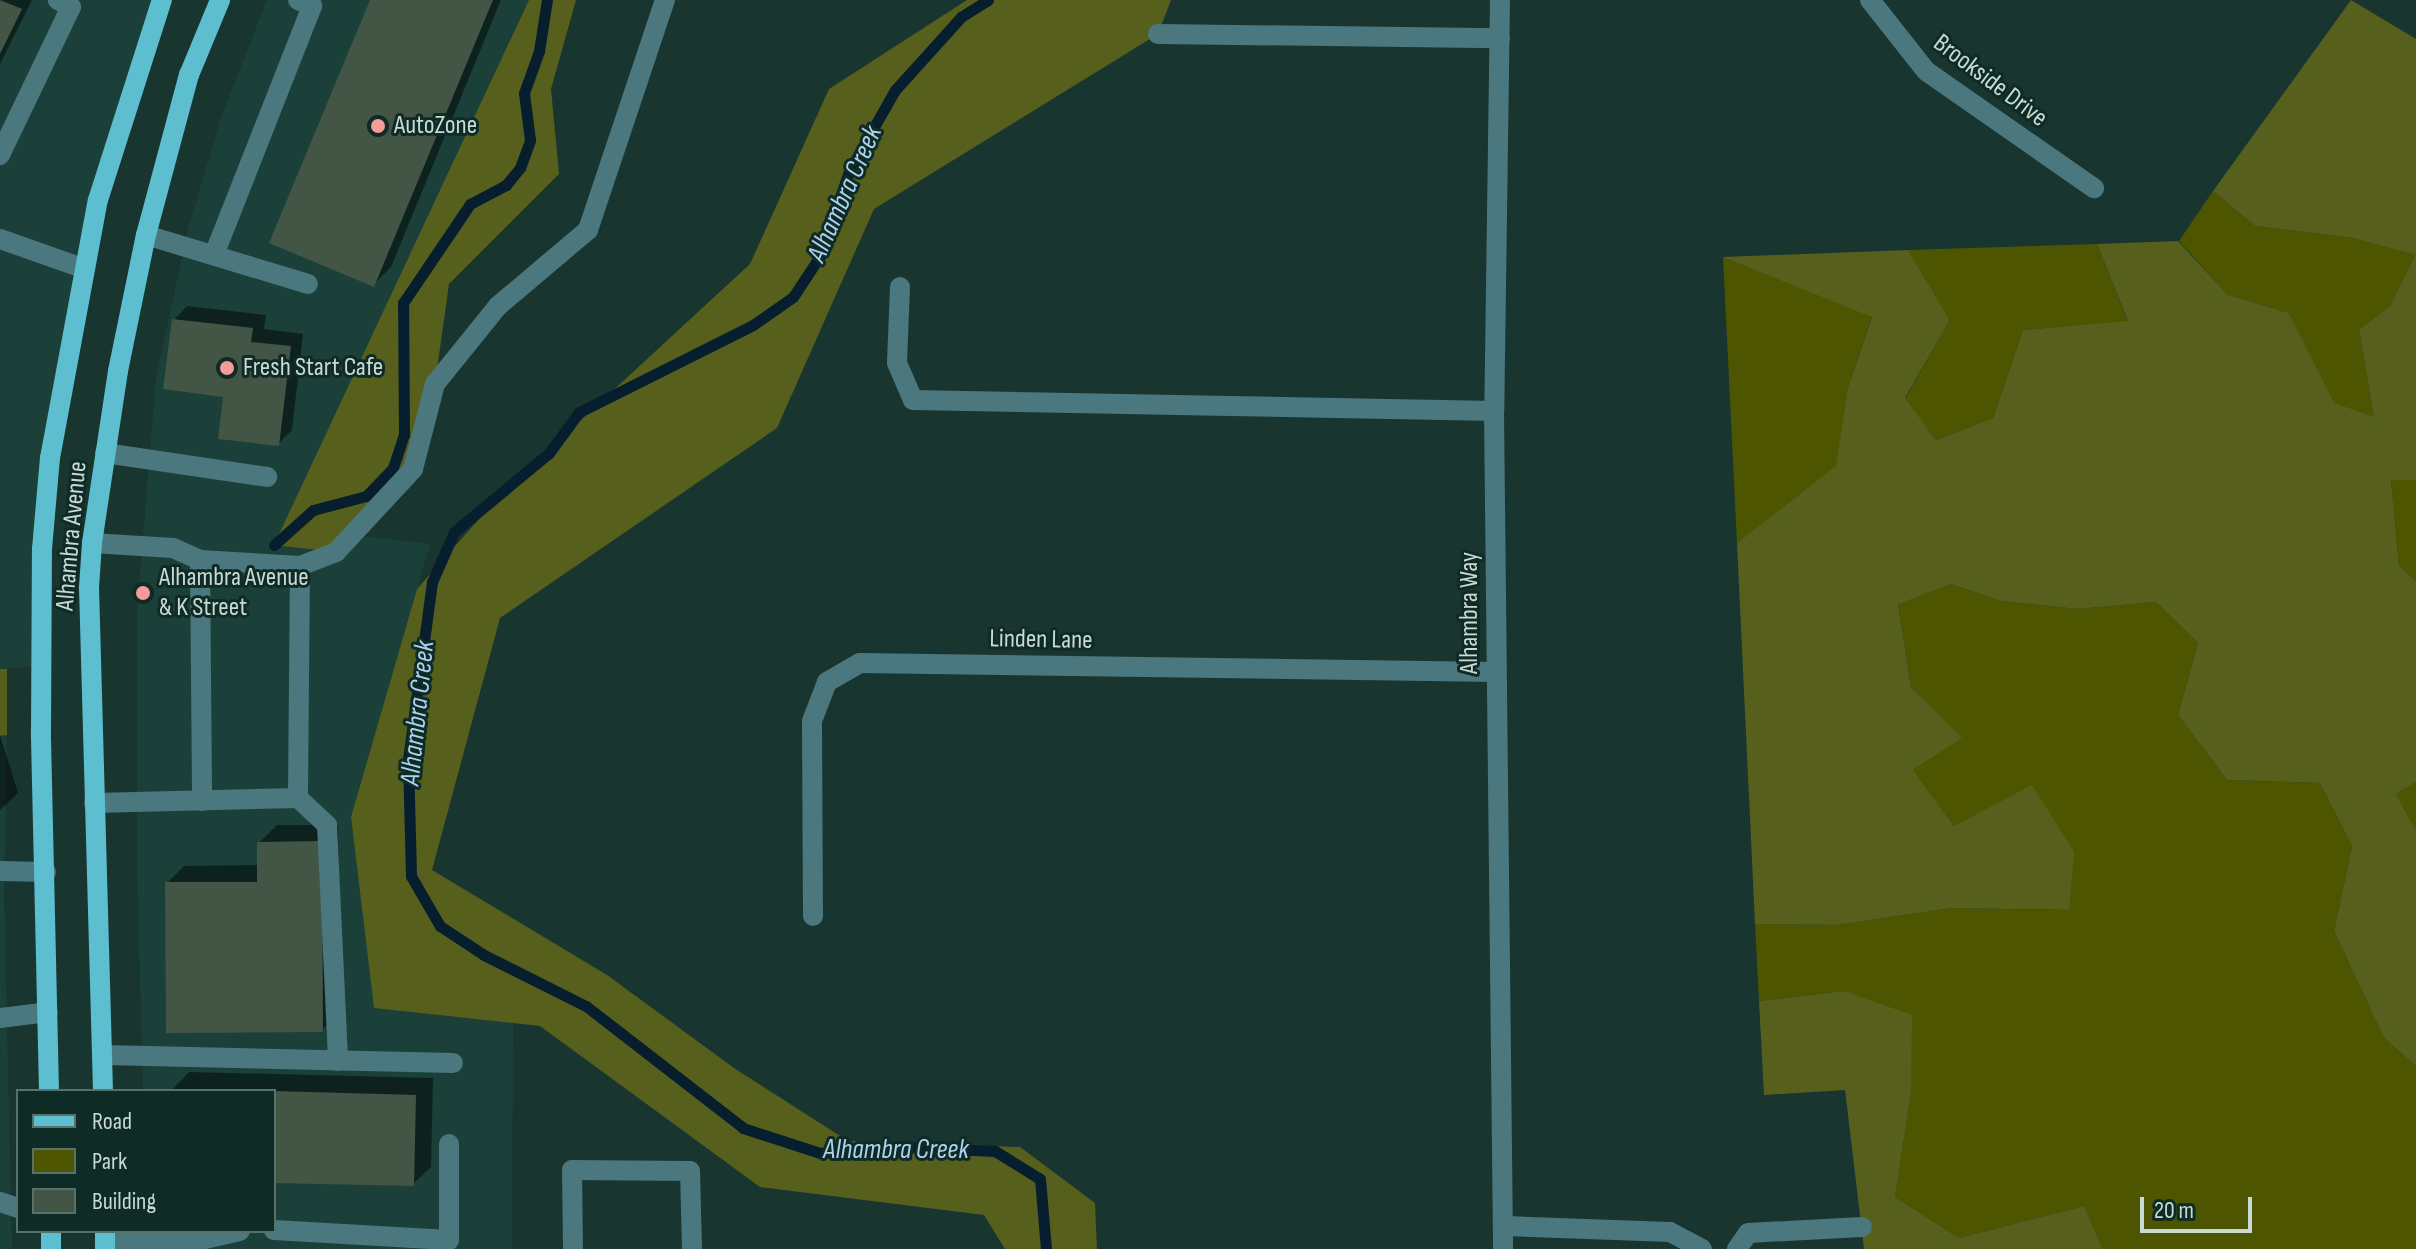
<!DOCTYPE html>
<style>
body{margin:0}
#map{position:relative;width:2416px;height:1249px;overflow:hidden;background:#19352f;font-family:"Sofia Sans Condensed",sans-serif}
div>[style]{position:absolute}
[style*='--x']{left:calc(var(--x)*1px);top:calc(var(--y)*1px);width:calc(var(--w)*1px);rotate:calc(var(--a)*1deg)}
.built>*{inset:0;background:#1a4039}
.green>*{inset:0;background:#4d5500}
.forest>*{inset:0;background:#575f1d}
.shadow>*{inset:0;background:#0007}
.stream>*{height:11px;margin:-5.5px;padding:0 5.5px;transform-origin:5.5px;border-radius:5.5px;background:#061e2e}
.building>*{inset:0;background:#435545}
.minor>*{height:20px;margin:-10px;padding:0 10px;transform-origin:10px;border-radius:10px;background:#4b777f}
.major>*{height:20px;margin:-10px;padding:0 10px;transform-origin:10px;border-radius:10px;background:#5cbecf}
.dots>*{width:22px;height:22px;translate:-50% -50%;box-sizing:border-box;border:4px solid #0e2b25;border-radius:50%}
span{translate:-50% -50%;white-space:nowrap;text-align:center;line-height:1.15;-webkit-text-stroke:6px #0e2b25;paint-order:stroke}
.street-label{font-size:26px;color:#c9d9d5}
.poi-label{font-size:26px;color:#c9d9d5}
.left{translate:0 -50%;text-align:left}
.water-label{font-size:28px;color:#add1ee;font-style:italic}
.legend{position:absolute;left:16px;top:1089px;width:260px;height:144px;box-sizing:border-box;background:#0e2b25;border:2px solid #59716b;margin:0;padding:10px 14px;list-style:none;font-size:24px;color:#c9d9d5}
.legend li{display:flex;align-items:center;gap:16px;height:40px}
.legend b{width:40px;border:2px solid #59716b}
.scale{position:absolute;left:2140px;top:1197px;width:112px;height:36px;box-sizing:border-box;border:4px solid #c9d9d5;border-top:0;padding-left:10px;font-size:24px;line-height:28px;white-space:nowrap;color:#c9d9d5;-webkit-text-stroke:6px #0e2b25;paint-order:stroke}
</style>
<div id="map">
<div class="built">
<i style="clip-path:polygon(0 0,162px 0,98px 200px,50px 457px,42px 666px,0 669px)"></i>
<i style="clip-path:polygon(267px 0,529px 0,285px 527px,430px 544px,351px 817px,374px 1008px,513px 1023px,512px 1249px,146px 1249px,146px 1231px,274px 1231px,274px 1091px,143px 1091px,137px 865px,137px 610px,156px 378px,188px 229px,222px 115px)"></i>
<i style="clip-path:polygon(7px 735px,4px 888px,12px 1249px,0 1249px,0 736px)"></i>
</div>
<div class="green">
<i style="clip-path:polygon(2213px 191px,2255px 226px,2353px 238px,2415px 255px,2390px 306px,2359px 330px,2374px 417px,2334px 404px,2289px 313px,2228px 295px,2179px 241px)"></i>
<i style="clip-path:polygon(2097px 244px,2128px 322px,2023px 330px,1993px 418px,1936px 440px,1905px 399px,1950px 320px,1908px 250px)"></i>
<i style="clip-path:polygon(1723px 257px,1872px 316px,1848px 387px,1837px 466px,1737px 543px)"></i>
<i style="clip-path:polygon(2391px 480px,2416px 480px,2416px 581px,2399px 565px)"></i>
<i style="clip-path:polygon(1951px 584px,2001px 601px,2078px 609px,2156px 602px,2198px 643px,2178px 715px,2227px 780px,2320px 783px,2352px 846px,2334px 931px,2384px 1038px,2416px 1066px,2416px 1249px,2103px 1249px,2084px 1206px,1959px 1238px,1895px 1197px,1911px 1093px,1844px 991px,1759px 1001px,1755px 924px,1837px 925px,1952px 908px,2068px 910px,1954px 826px,1913px 770px,1961px 738px,1911px 687px,1898px 603px)"></i>
<i style="clip-path:polygon(2416px 782px,2416px 830px,2396px 794px)"></i>
</div>
<div class="forest">
<i style="clip-path:polygon(529px 0,576px 0,551px 89px,559px 174px,449px 284px,435px 384px,413px 469px,336px 552px,274px 545px)"></i>
<i style="clip-path:polygon(967px 0,1171px 0,1158px 34px,874px 209px,777px 428px,500px 618px,432px 870px,607px 975px,734px 1068px,848px 1141px,1020px 1147px,1095px 1203px,1097px 1249px,1005px 1249px,984px 1215px,760px 1187px,540px 1026px,374px 1008px,351px 817px,417px 589px,502px 493px,750px 264px,829px 89px)"></i>
<i style="clip-path:polygon(2351px 0,2416px 39px,2416px 480px,2391px 480px,2399px 565px,2416px 581px,2416px 782px,2396px 794px,2416px 830px,2416px 1066px,2384px 1038px,2334px 931px,2352px 846px,2320px 783px,2227px 780px,2178px 715px,2198px 643px,2156px 602px,2078px 609px,2001px 601px,1951px 584px,1898px 604px,1911px 687px,1962px 738px,1913px 770px,1954px 826px,2032px 785px,2074px 852px,2069px 910px,1952px 908px,1837px 925px,1755px 924px,1737px 543px,1836px 466px,1848px 387px,1872px 317px,1723px 257px,1908px 250px,1950px 320px,1905px 398px,1936px 440px,1993px 418px,2023px 330px,2128px 321px,2097px 244px,2178px 241px,2228px 295px,2289px 313px,2334px 403px,2374px 417px,2359px 330px,2390px 306px,2415px 255px,2353px 238px,2255px 226px,2213px 191px)"></i>
<i style="clip-path:polygon(0 669px,7px 669px,7px 735px,0 736px)"></i>
<i style="clip-path:polygon(1844px 991px,1912px 1015px,1911px 1093px,1895px 1197px,1959px 1238px,2084px 1206px,2103px 1249px,1864px 1249px,1845px 1090px,1764px 1095px,1759px 1001px)"></i>
</div>
<div class="shadow">
<i style="clip-path:polygon(0 0,32px 0,0 64px)"></i>
<i style="clip-path:polygon(372px 0,501px 0,391px 267px,374px 284px)"></i>
<i style="clip-path:polygon(187px 306px,266px 315px,264px 329px,303px 334px,292px 430px,278px 444px,225px 395px,174px 320px)"></i>
<i style="clip-path:polygon(0 735px,18px 793px,0 810px)"></i>
<i style="clip-path:polygon(277px 825px,338px 825px,340px 1012px,322px 1030px,167px 883px,184px 866px,259px 865px,259px 843px)"></i>
<i style="clip-path:polygon(189px 1072px,433px 1078px,431px 1167px,413px 1184px,274px 1181px,274px 1091px,171px 1091px)"></i>
</div>
<div class="stream">
<i style="--x:988;--y:0;--w:32;--a:148"></i>
<i style="--x:961;--y:17;--w:98;--a:132.1"></i>
<i style="--x:895;--y:90;--w:93;--a:119.6"></i>
<i style="--x:849;--y:171;--w:90;--a:108.8"></i>
<i style="--x:820;--y:256;--w:49;--a:123.4"></i>
<i style="--x:793;--y:297;--w:49;--a:145"></i>
<i style="--x:753;--y:325;--w:195;--a:153.4"></i>
<i style="--x:579;--y:412;--w:51;--a:126.2"></i>
<i style="--x:549;--y:453;--w:124;--a:140.3"></i>
<i style="--x:454;--y:532;--w:55;--a:113.7"></i>
<i style="--x:432;--y:582;--w:180;--a:97.7"></i>
<i style="--x:408;--y:760;--w:116;--a:88.5"></i>
<i style="--x:411;--y:876;--w:58;--a:59.9"></i>
<i style="--x:440;--y:926;--w:53;--a:33.4"></i>
<i style="--x:484;--y:955;--w:114;--a:26.6"></i>
<i style="--x:586;--y:1006;--w:199;--a:37.8"></i>
<i style="--x:743;--y:1128;--w:81;--a:18"></i>
<i style="--x:820;--y:1153;--w:86;--a:-4"></i>
<i style="--x:906;--y:1147;--w:89;--a:2.6"></i>
<i style="--x:995;--y:1151;--w:53;--a:31.9"></i>
<i style="--x:1040;--y:1179;--w:70;--a:85.1"></i>
<i style="--x:274;--y:545;--w:52;--a:-41.9"></i>
<i style="--x:313;--y:510;--w:55;--a:-14.8"></i>
<i style="--x:366;--y:496;--w:39;--a:-46"></i>
<i style="--x:393;--y:468;--w:35;--a:-72"></i>
<i style="--x:404;--y:435;--w:132;--a:-90.4"></i>
<i style="--x:403;--y:303;--w:120;--a:-55.9"></i>
<i style="--x:470;--y:204;--w:41;--a:-27.8"></i>
<i style="--x:506;--y:185;--w:22;--a:-51"></i>
<i style="--x:520;--y:168;--w:30;--a:-70"></i>
<i style="--x:530;--y:140;--w:47;--a:-97.3"></i>
<i style="--x:524;--y:93;--w:45;--a:-70.3"></i>
<i style="--x:539;--y:51;--w:52;--a:-81.1"></i>
</div>
<div class="building">
<i style="clip-path:polygon(0 0,22px 9px,0 54px)"></i>
<i style="clip-path:polygon(370px 0,493px 0,374px 287px,269px 243px)"></i>
<i style="clip-path:polygon(172px 319px,253px 328px,251px 342px,291px 346px,279px 446px,218px 439px,223px 397px,163px 389px)"></i>
<i style="clip-path:polygon(322px 841px,323px 1032px,166px 1033px,165px 882px,257px 882px,257px 842px)"></i>
<i style="clip-path:polygon(274px 1091px,416px 1095px,414px 1186px,274px 1183px)"></i>
</div>
<div class="minor">
<i style="--x:1500;--y:0;--w:411;--a:90.8"></i>
<i style="--x:1494;--y:411;--w:838;--a:89.38"></i>
<i style="--x:1870;--y:0;--w:90;--a:51.7"></i>
<i style="--x:1926;--y:71;--w:205;--a:34.9"></i>
<i style="--x:1158;--y:34;--w:342;--a:0.7"></i>
<i style="--x:0;--y:155;--w:164;--a:-64.4"></i>
<i style="--x:71;--y:7;--w:15;--a:-152"></i>
<i style="--x:146;--y:235;--w:169;--a:16.8"></i>
<i style="--x:0;--y:239;--w:90;--a:19.4"></i>
<i style="--x:214;--y:255;--w:268;--a:-68.5"></i>
<i style="--x:312;--y:6;--w:15;--a:-157"></i>
<i style="--x:900;--y:287;--w:76;--a:92.3"></i>
<i style="--x:897;--y:363;--w:40;--a:66.6"></i>
<i style="--x:913;--y:400;--w:581;--a:1.08"></i>
<i style="--x:105;--y:453;--w:164;--a:8.4"></i>
<i style="--x:92;--y:543;--w:81;--a:3.5"></i>
<i style="--x:173;--y:548;--w:30;--a:24"></i>
<i style="--x:200;--y:560;--w:100;--a:3.4"></i>
<i style="--x:300;--y:566;--w:232;--a:90.5"></i>
<i style="--x:298;--y:798;--w:204;--a:178.6"></i>
<i style="--x:200;--y:560;--w:241;--a:89.5"></i>
<i style="--x:300;--y:566;--w:39;--a:-21"></i>
<i style="--x:336;--y:552;--w:113;--a:-47.1"></i>
<i style="--x:413;--y:469;--w:88;--a:-75.5"></i>
<i style="--x:435;--y:384;--w:100;--a:-51.1"></i>
<i style="--x:498;--y:306;--w:118;--a:-40.2"></i>
<i style="--x:588;--y:230;--w:243;--a:-71.5"></i>
<i style="--x:298;--y:798;--w:40;--a:43"></i>
<i style="--x:327;--y:825;--w:236;--a:87.3"></i>
<i style="--x:0;--y:871;--w:46;--a:1.2"></i>
<i style="--x:813;--y:916;--w:195;--a:-90.3"></i>
<i style="--x:812;--y:721;--w:42;--a:-69"></i>
<i style="--x:827;--y:682;--w:38;--a:-30"></i>
<i style="--x:860;--y:663;--w:636;--a:0.81"></i>
<i style="--x:0;--y:1018;--w:48;--a:-7.1"></i>
<i style="--x:103;--y:1055;--w:350;--a:1.3"></i>
<i style="--x:0;--y:1202;--w:19;--a:18"></i>
<i style="--x:1504;--y:1226;--w:166;--a:2.1"></i>
<i style="--x:1670;--y:1232;--w:36;--a:28"></i>
<i style="--x:274;--y:1230;--w:175;--a:3.3"></i>
<i style="--x:449;--y:1240;--w:96;--a:-90"></i>
<i style="--x:105;--y:1242;--w:87;--a:0"></i>
<i style="--x:192;--y:1242;--w:49;--a:-12.9"></i>
<i style="--x:573;--y:1249;--w:79;--a:-90.7"></i>
<i style="--x:572;--y:1170;--w:118;--a:0.5"></i>
<i style="--x:690;--y:1171;--w:78;--a:88.5"></i>
<i style="--x:1737;--y:1249;--w:19;--a:-55"></i>
<i style="--x:1748;--y:1233;--w:114;--a:-3"></i>
</div>
<div class="major">
<i style="--x:49;--y:1091;--w:360;--a:-91.3"></i>
<i style="--x:41;--y:731;--w:182;--a:-89.7"></i>
<i style="--x:42;--y:549;--w:91;--a:-85"></i>
<i style="--x:50;--y:458;--w:262;--a:-79.5"></i>
<i style="--x:98;--y:200;--w:210;--a:-72.3"></i>
<i style="--x:103;--y:1091;--w:503;--a:-91.59"></i>
<i style="--x:89;--y:588;--w:45;--a:-86.2"></i>
<i style="--x:92;--y:543;--w:174;--a:-81.4"></i>
<i style="--x:118;--y:371;--w:139;--a:-78.4"></i>
<i style="--x:146;--y:235;--w:166;--a:-75"></i>
<i style="--x:189;--y:75;--w:81;--a:-67.5"></i>
<i style="--x:51;--y:1231;--w:18;--a:90"></i>
<i style="--x:105;--y:1231;--w:18;--a:90"></i>
</div>
<div class="dots">
<i style="left:378px;top:126px;background:#f59b99"></i>
<i style="left:227px;top:368px;background:#f59b99"></i>
<i style="left:143px;top:593px;background:#f59b99"></i>
</div>
<div class="street-label">
<span style="left:1990px;top:81px;rotate:37deg">Brookside Drive</span>
<span style="left:72px;top:536px;rotate:-85deg">Alhambra Avenue</span>
<span style="left:1470px;top:613px;rotate:-90deg">Alhambra Way</span>
<span style="left:1041px;top:640px;rotate:1deg">Linden Lane</span>
</div>
<div class="poi-label">
<span class="left" style="left:394px;top:126px">AutoZone</span>
<span class="left" style="left:243px;top:368px">Fresh Start Cafe</span>
<span class="left" style="left:159px;top:593px">Alhambra Avenue<br>&amp; K Street</span>
</div>
<div class="water-label">
<span style="left:845px;top:194px;rotate:-66deg">Alhambra Creek</span>
<span style="left:418px;top:713px;rotate:-84deg">Alhambra Creek</span>
<span style="left:896px;top:1150px">Alhambra Creek</span>
</div>
<ul class="legend">
<li><b style="height:10px;background:#5cbecf"></b>Road</li>
<li><b style="height:22px;background:#4d5500"></b>Park</li>
<li><b style="height:22px;background:#435545"></b>Building</li>
</ul>
<div class="scale">20 m</div>
</div>
